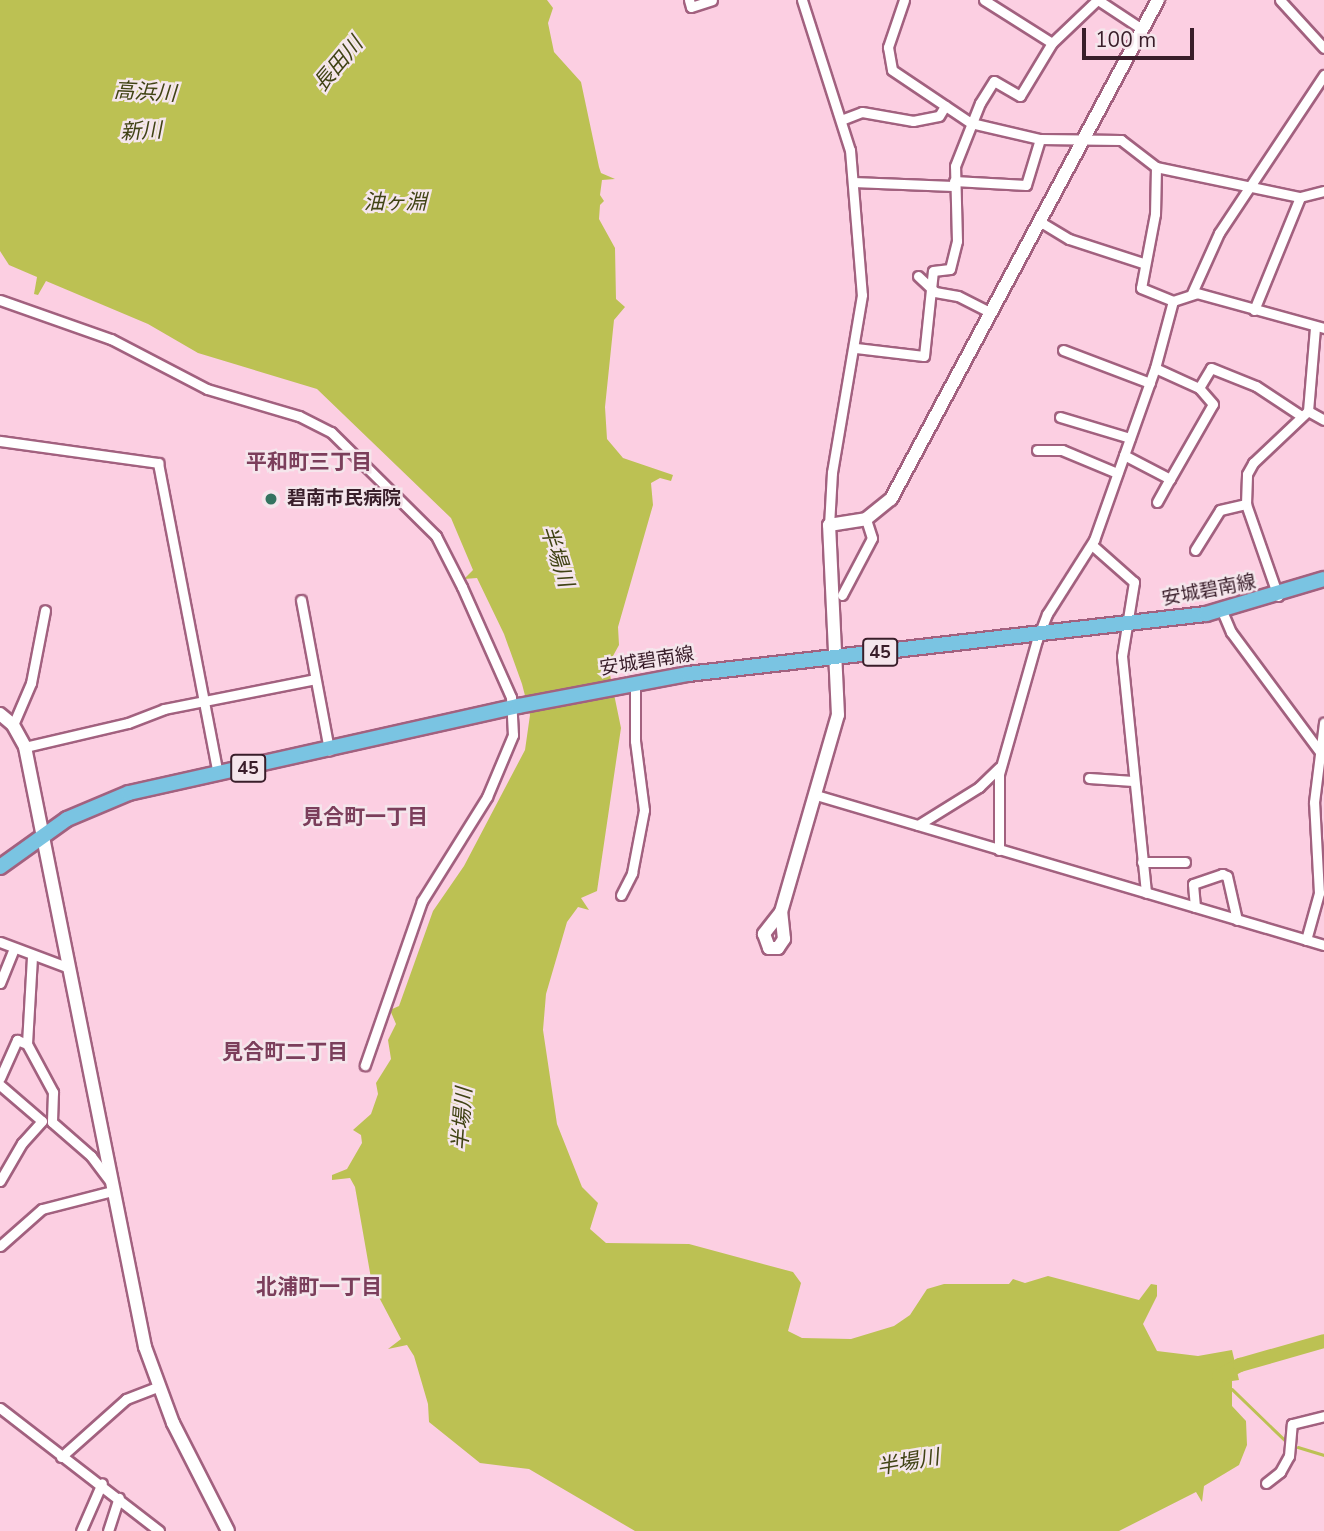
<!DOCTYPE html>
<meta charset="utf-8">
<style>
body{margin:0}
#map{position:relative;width:1324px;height:1531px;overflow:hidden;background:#fccfe2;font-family:"Nunito Sans","Noto Sans JP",sans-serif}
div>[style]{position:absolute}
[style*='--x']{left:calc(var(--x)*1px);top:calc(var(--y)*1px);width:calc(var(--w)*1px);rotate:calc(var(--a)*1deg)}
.water>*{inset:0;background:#bcc153}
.stream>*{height:2.5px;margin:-1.25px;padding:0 1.25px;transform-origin:1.25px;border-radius:1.25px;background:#bcc153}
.river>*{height:14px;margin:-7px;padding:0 7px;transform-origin:7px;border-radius:7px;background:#bcc153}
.roads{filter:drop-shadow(2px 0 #a2617f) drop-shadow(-2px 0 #a2617f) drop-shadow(0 2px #a2617f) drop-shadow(0 -2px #a2617f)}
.street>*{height:9px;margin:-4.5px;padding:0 4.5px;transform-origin:4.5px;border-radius:4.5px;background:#fff}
.secondary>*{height:12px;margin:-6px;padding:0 6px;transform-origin:6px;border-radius:6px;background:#fff}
.primary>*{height:14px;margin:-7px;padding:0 7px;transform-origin:7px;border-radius:7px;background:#7ac4e2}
.dots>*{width:19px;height:19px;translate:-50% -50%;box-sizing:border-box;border:4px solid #f5e6ec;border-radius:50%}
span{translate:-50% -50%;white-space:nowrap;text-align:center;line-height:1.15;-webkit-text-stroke:5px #f5e6ec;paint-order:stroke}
.shield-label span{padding:2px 5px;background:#f5e6ec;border:2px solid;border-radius:5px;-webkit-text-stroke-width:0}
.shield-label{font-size:18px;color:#391e2a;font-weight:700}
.poi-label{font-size:19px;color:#391e2a;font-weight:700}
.left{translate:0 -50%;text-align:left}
.street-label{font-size:19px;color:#391e2a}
.water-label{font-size:21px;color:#414315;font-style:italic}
.neighbourhood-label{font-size:21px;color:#7b3e5b;font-weight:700}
.scale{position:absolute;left:1082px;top:28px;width:112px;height:32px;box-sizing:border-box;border:4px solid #391e2a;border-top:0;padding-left:9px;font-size:21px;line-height:24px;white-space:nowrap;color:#391e2a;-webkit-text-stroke:5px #f5e6ec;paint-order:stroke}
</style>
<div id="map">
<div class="water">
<i style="clip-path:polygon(0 0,547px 0,553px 8px,548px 23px,554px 52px,581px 82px,599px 167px,601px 173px,615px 179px,602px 180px,600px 195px,604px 201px,600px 205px,599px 219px,615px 248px,616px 299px,625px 307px,614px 320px,605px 407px,607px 439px,623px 458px,673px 475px,671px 481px,660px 478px,651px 483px,653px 505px,618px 627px,619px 645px,608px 665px,621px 728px,597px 891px,581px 898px,589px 910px,578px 907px,567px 922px,546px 994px,543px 1030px,557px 1124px,582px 1187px,598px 1203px,590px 1229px,606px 1243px,689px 1244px,793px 1272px,801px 1283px,788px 1331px,802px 1338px,851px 1339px,894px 1326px,910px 1315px,927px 1289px,944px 1284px,1009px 1284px,1013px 1279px,1025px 1283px,1048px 1276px,1139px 1300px,1151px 1284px,1157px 1285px,1157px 1296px,1143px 1324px,1157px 1351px,1198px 1356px,1232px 1350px,1239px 1380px,1232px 1381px,1232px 1406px,1246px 1421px,1247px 1445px,1239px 1465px,1204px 1486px,1202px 1502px,1196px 1492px,1119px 1531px,635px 1531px,529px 1469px,480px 1463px,429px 1422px,428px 1404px,414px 1356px,407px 1345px,388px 1349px,401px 1339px,372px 1284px,355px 1187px,350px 1178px,332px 1180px,332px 1175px,347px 1169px,362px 1143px,361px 1135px,353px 1130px,371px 1114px,378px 1094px,376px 1083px,391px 1059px,388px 1040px,396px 1024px,390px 1010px,399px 1006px,433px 911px,464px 866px,525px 750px,530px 715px,522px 684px,504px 634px,477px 578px,464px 579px,473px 570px,451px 518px,317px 389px,198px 353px,148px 324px,46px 281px,38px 295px,34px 294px,37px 277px,9px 265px,0 251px)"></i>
</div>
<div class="stream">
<i style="--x:1232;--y:1389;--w:79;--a:44"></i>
<i style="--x:1298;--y:1447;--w:27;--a:17"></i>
</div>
<div class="river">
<i style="--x:1219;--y:1376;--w:24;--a:-28"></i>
<i style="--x:1240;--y:1365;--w:87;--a:-15.9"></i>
</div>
<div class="roads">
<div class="street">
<i style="--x:689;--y:0;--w:7;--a:74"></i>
<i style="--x:691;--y:7;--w:22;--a:-18"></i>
<i style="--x:802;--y:0;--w:157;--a:72.3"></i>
<i style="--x:850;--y:150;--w:145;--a:85.3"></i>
<i style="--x:862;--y:295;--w:180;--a:99.6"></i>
<i style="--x:832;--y:472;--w:53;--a:93.2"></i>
<i style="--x:904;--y:0;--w:50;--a:108.8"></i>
<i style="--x:888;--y:47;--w:23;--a:80"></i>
<i style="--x:892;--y:70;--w:95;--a:33.9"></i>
<i style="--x:971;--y:123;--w:71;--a:13.1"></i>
<i style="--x:1040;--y:139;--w:81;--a:0.7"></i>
<i style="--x:1121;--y:140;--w:44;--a:37.6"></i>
<i style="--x:1156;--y:167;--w:147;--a:11.8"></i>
<i style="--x:1300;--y:197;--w:25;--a:-14"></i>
<i style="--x:984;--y:0;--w:80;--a:32.3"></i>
<i style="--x:1098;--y:0;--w:53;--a:33.4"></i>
<i style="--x:1280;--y:0;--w:65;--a:47.5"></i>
<i style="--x:841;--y:120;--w:22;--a:-21"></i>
<i style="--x:862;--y:112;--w:52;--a:10"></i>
<i style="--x:913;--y:121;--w:26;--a:-11"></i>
<i style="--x:939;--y:116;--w:12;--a:-59"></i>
<i style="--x:1156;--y:167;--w:47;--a:91.2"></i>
<i style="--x:1155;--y:214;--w:75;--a:100.7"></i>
<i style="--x:1141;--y:288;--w:35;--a:22"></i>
<i style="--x:954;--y:181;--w:72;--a:3.2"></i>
<i style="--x:1026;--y:185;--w:48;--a:-73.1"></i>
<i style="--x:853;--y:182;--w:100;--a:2.3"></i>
<i style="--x:1039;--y:221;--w:35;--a:31"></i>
<i style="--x:1069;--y:239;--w:78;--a:18"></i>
<i style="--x:918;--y:276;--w:23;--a:43"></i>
<i style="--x:935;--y:292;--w:23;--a:10"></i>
<i style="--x:958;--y:296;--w:36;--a:27"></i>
<i style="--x:1192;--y:293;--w:66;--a:-65.8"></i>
<i style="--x:1219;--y:233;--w:190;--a:-56.4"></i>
<i style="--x:0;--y:300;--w:118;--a:19.4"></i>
<i style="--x:111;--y:339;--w:108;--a:27.5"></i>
<i style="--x:207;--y:389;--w:96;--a:16.4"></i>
<i style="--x:299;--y:416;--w:36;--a:27"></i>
<i style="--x:331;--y:432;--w:148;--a:44.7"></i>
<i style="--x:436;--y:536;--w:57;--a:63"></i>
<i style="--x:462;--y:587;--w:120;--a:66"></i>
<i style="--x:511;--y:697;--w:38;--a:87"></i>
<i style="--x:513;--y:735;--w:67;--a:112.8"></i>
<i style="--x:487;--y:797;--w:123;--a:122"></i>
<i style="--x:422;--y:901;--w:174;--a:109.2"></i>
<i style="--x:1254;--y:310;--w:122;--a:-67.8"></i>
<i style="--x:856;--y:348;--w:68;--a:6.7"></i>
<i style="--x:924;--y:356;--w:85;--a:-84"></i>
<i style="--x:933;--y:271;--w:17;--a:-7"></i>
<i style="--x:950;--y:269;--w:29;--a:-76"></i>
<i style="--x:957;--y:241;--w:75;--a:-91.5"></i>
<i style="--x:955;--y:166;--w:68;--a:-68.4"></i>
<i style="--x:980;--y:103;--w:26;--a:-58"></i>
<i style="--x:994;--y:81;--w:30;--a:30"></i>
<i style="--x:1020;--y:96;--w:62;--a:-58.9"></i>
<i style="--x:1052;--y:43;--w:62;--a:-43.7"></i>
<i style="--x:1063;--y:350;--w:93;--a:20.8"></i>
<i style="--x:1199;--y:388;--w:23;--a:-59"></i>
<i style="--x:1211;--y:368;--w:48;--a:21.8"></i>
<i style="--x:1256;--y:386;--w:53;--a:33.4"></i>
<i style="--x:1308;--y:411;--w:83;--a:-85.2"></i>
<i style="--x:1308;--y:411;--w:18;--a:29"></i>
<i style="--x:1060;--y:417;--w:73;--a:16.7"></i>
<i style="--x:0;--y:441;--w:160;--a:7.9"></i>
<i style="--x:158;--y:463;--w:317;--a:79.1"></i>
<i style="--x:1037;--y:450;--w:25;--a:0"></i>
<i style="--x:1062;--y:450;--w:60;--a:22.7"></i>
<i style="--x:1124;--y:455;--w:52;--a:27.6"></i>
<i style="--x:1170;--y:479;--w:86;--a:-60.2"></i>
<i style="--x:1213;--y:404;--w:21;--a:-131"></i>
<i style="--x:1199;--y:388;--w:48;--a:-155.6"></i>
<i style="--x:1157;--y:502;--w:26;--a:-61"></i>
<i style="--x:1092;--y:545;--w:56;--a:41.4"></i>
<i style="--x:1134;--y:582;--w:75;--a:99.2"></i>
<i style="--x:1122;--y:656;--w:238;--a:84.2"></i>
<i style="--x:1195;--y:550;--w:47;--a:-58"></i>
<i style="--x:1220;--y:510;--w:27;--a:-13"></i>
<i style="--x:842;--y:595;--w:64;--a:-62.2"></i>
<i style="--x:872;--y:538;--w:20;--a:-108"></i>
<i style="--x:1278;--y:596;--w:97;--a:-109.2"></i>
<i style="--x:1246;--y:504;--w:30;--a:-88"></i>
<i style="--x:1247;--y:474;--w:13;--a:-61"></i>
<i style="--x:1253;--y:463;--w:76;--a:-43.4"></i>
<i style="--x:301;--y:600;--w:153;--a:79.4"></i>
<i style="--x:1222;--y:611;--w:23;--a:67"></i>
<i style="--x:1231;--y:632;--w:156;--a:53.4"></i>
<i style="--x:13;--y:725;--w:46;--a:-66.8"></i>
<i style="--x:31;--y:683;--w:74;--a:-79.1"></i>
<i style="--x:25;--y:747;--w:106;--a:-13.1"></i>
<i style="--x:128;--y:723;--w:39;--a:-21"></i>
<i style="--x:164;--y:709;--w:154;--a:-11.2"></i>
<i style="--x:1089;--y:778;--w:44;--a:3.9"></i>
<i style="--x:816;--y:795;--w:530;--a:16.45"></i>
<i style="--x:918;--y:825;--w:72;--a:-31.9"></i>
<i style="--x:979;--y:787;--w:28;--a:-44"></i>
<i style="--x:999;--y:850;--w:76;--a:-90"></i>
<i style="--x:999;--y:774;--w:139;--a:-74.2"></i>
<i style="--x:1037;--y:640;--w:28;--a:-69"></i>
<i style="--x:1047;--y:614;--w:88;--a:-57.6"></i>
<i style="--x:1094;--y:540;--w:182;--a:-70.5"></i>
<i style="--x:1155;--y:368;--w:69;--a:-75"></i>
<i style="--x:1173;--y:301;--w:25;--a:-18"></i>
<i style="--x:1197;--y:293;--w:132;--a:15.4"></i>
<i style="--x:1142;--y:862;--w:43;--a:0"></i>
<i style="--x:621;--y:895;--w:25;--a:-63"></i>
<i style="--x:632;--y:873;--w:64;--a:-79.2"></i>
<i style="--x:644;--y:810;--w:70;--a:-97.4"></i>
<i style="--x:635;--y:741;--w:58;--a:-90"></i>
<i style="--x:1195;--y:907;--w:23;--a:-95"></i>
<i style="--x:1193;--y:884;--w:31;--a:-19"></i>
<i style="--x:1222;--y:874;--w:5;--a:22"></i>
<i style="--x:1227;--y:876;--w:45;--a:77.2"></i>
<i style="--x:1306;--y:940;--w:49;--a:-74.5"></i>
<i style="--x:1319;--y:893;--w:91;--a:-93.1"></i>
<i style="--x:1314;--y:802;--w:80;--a:-82.8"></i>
<i style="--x:0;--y:942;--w:74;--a:20.6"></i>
<i style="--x:32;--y:957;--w:87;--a:93.3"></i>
<i style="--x:27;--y:1044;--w:55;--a:61.6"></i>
<i style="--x:53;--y:1092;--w:30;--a:92"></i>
<i style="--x:52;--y:1122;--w:52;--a:41.1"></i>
<i style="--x:91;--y:1156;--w:30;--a:53"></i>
<i style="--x:0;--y:983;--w:37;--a:-68"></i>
<i style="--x:0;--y:1078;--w:42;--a:-65.9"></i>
<i style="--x:17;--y:1040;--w:11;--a:22"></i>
<i style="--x:0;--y:1085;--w:55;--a:40.6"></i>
<i style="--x:42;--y:1121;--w:30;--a:132"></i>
<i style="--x:22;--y:1143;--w:44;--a:120.1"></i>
<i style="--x:0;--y:1246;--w:56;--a:-41.4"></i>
<i style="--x:42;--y:1209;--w:72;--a:-14.4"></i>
<i style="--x:0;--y:1408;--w:201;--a:37.7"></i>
<i style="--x:61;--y:1457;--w:87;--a:-41.7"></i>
<i style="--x:126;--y:1399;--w:34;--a:-21"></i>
<i style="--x:1266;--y:1483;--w:18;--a:-38"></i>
<i style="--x:1280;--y:1472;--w:18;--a:-61"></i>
<i style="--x:1289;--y:1456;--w:32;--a:-85"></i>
<i style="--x:1292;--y:1424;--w:33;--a:-14"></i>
<i style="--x:81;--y:1531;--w:52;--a:-66.4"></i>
<i style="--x:108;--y:1531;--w:35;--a:-72"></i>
</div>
<div class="secondary">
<i style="--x:0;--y:714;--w:17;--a:40"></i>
<i style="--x:13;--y:725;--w:25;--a:61"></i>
<i style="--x:25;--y:747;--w:612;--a:78.69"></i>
<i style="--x:145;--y:1347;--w:81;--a:69.8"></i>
<i style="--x:173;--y:1423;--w:121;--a:63"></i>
<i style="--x:781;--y:912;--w:28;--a:128"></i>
<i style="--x:764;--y:934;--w:15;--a:70"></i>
<i style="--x:769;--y:948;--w:9;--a:0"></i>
<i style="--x:778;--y:948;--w:11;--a:-56"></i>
<i style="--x:784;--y:939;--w:27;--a:-96"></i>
<i style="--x:781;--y:912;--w:205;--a:-73.9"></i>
<i style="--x:838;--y:715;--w:190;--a:-92.7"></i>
<i style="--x:829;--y:525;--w:37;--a:-9"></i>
<i style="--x:866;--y:519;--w:32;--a:-39"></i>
<i style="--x:891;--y:499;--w:566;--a:-61.85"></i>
</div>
<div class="primary">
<i style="--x:0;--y:867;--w:82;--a:-35.6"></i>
<i style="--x:67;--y:819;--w:67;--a:-22.8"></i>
<i style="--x:129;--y:793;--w:399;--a:-12.6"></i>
<i style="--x:518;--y:706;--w:173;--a:-10.7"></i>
<i style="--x:688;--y:674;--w:521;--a:-6.61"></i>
<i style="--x:1206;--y:614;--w:123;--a:-16.5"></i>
</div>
</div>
<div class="dots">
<i style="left:271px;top:499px;background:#347360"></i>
</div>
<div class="shield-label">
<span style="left:880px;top:652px">45</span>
<span style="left:248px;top:768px">45</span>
</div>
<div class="poi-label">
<span class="left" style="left:287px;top:499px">碧南市民病院</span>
</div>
<div class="street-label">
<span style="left:1209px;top:591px;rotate:-11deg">安城碧南線</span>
<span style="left:647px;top:662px;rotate:-9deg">安城碧南線</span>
</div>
<div class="water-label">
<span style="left:338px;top:64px;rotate:-50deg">長田川</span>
<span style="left:145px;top:92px;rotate:3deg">高浜川</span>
<span style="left:141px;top:131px;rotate:-3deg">新川</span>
<span style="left:395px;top:202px">油ヶ淵</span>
<span style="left:557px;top:556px;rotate:72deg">半場川</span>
<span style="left:462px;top:1119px;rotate:-86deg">半場川</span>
<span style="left:908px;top:1462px;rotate:-10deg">半場川</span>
</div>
<div class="neighbourhood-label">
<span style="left:309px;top:462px">平和町三丁目</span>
<span style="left:365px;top:817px">見合町一丁目</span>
<span style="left:285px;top:1052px">見合町二丁目</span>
<span style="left:319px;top:1287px">北浦町一丁目</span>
</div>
<div class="scale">100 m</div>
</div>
